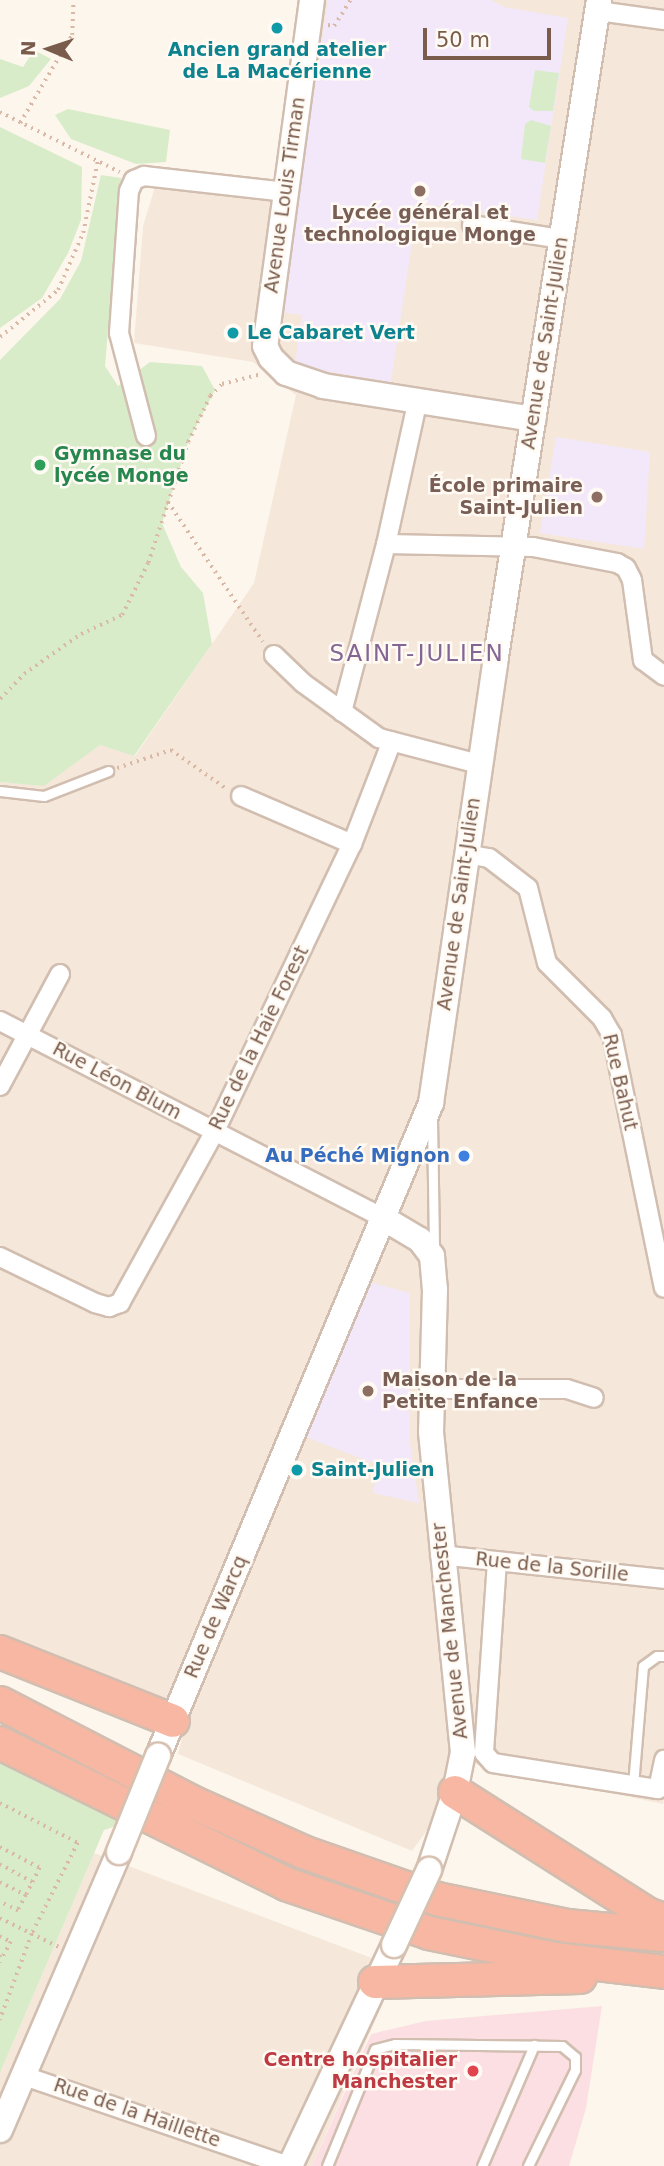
<!DOCTYPE html>
<meta charset="utf-8">
<style>
body{margin:0}
#map{position:relative;width:664px;height:2166px;overflow:hidden;background:#fdf6ec;font-family:"DejaVu Sans",sans-serif}
div>[style]{position:absolute}
[style*='--x']{left:calc(var(--x)*1px);top:calc(var(--y)*1px);width:calc(var(--w)*1px);rotate:calc(var(--a)*1deg)}
.residential>*{inset:0;background:#f5e8da}
.education>*{inset:0;background:#f3e8fa}
.medical>*{inset:0;background:#fbdfe3}
.green>*{inset:0;background:#d8ecc9}
.path>*{height:3.5px;margin-top:-1.75px;transform-origin:0;background:repeating-linear-gradient(90deg,#d9b8a5 0 2px,transparent 0 7px)}
.roads{filter:drop-shadow(2px 0 #d1beb0) drop-shadow(-2px 0 #d1beb0) drop-shadow(0 2px #d1beb0) drop-shadow(0 -2px #d1beb0)}
.lane>*{height:9px;margin:-4.5px;padding:0 4.5px;transform-origin:4.5px;border-radius:4.5px;background:#fff}
.street>*{height:18px;margin:-9px;padding:0 9px;transform-origin:9px;border-radius:9px;background:#fff}
.secondary>*{height:24px;margin:-12px;padding:0 12px;transform-origin:12px;border-radius:12px;background:#fff}
.highway>*{height:32px;margin:-16px;padding:0 16px;transform-origin:16px;border-radius:16px;background:#f7b7a3}
.bridges{filter:drop-shadow(2px 0 #d6c0b0) drop-shadow(-2px 0 #d6c0b0) drop-shadow(0 2px #d6c0b0) drop-shadow(0 -2px #d6c0b0)}
.secondary-bridge>*{height:24px;margin:-12px;padding:0 12px;transform-origin:12px;border-radius:12px;background:#fff}
.dots>*{width:19px;height:19px;translate:-50% -50%;box-sizing:border-box;border:4px solid #fffaf3;border-radius:50%}
span{translate:-50% -50%;white-space:nowrap;text-align:center;line-height:1.15;-webkit-text-stroke:5px #fffaf3;paint-order:stroke}
.culture-label{font-size:19px;color:#0d838f;font-weight:700}
.left{translate:0 -50%;text-align:left}
.street-label{font-size:19px;color:#7a5c4d}
.education-label{font-size:19px;color:#785e54;font-weight:700}
.right{translate:-100% -50%;text-align:right}
.leisure-label{font-size:19px;color:#27864d;font-weight:700}
.shop-label{font-size:19px;color:#366cbe;font-weight:700}
.health-label{font-size:19px;color:#be3a42;font-weight:700}
.quarter-label{font-size:23px;color:#846695;letter-spacing:2px}
.north{position:absolute;left:14px;top:14px;width:70px;height:70px;-webkit-text-stroke:5px #fffaf3;paint-order:stroke;rotate:272deg;font-size:19px;font-weight:700;line-height:28px;text-align:center;color:#7a5c4d}
.north::after{content:'';display:block;margin:auto;width:24px;height:32px;background:#7a5c4d;clip-path:polygon(50% 0,100% 100%,50% 72%,0 100%)}
.scale{position:absolute;left:423px;top:28px;width:128px;height:32px;box-sizing:border-box;border:4px solid #7a5c4d;border-top:0;padding-left:9px;font-size:21px;line-height:24px;white-space:nowrap;color:#7a5c4d;-webkit-text-stroke:5px #fffaf3;paint-order:stroke}
</style>
<div id="map">
<div class="residential">
<i style="clip-path:polygon(304px 0,664px 0,664px 1799px,663px 1804px,474px 1764px,412px 1851px,178px 1754px,187px 1718px,0 1634px,0 782px,44px 785px,100px 745px,135px 756px,254px 583px,296px 395px,253px 362px,134px 343px,143px 226px,155px 187px,276px 197px)"></i>
<i style="clip-path:polygon(94px 1853px,398px 1968px,312px 2166px,0 2166px,0 2073px)"></i>
</div>
<div class="education">
<i style="clip-path:polygon(328px 0,491px 0,504px 7px,568px 18px,537px 220px,418px 203px,391px 382px,295px 366px,302px 315px,281px 312px)"></i>
<i style="clip-path:polygon(556px 437px,650px 452px,644px 549px,540px 533px)"></i>
<i style="clip-path:polygon(369px 1282px,410px 1293px,410px 1444px,419px 1503px,373px 1493px,378px 1465px,306px 1437px)"></i>
</div>
<div class="medical">
<i style="clip-path:polygon(602px 2006px,586px 2108px,569px 2166px,312px 2166px,371px 2034px,426px 2021px)"></i>
</div>
<div class="green">
<i style="clip-path:polygon(34px 50px,51px 59px,29px 86px,0 98px,0 59px,23px 67px)"></i>
<i style="clip-path:polygon(535px 70px,559px 73px,553px 111px,534px 111px,529px 107px)"></i>
<i style="clip-path:polygon(68px 109px,170px 130px,166px 162px,136px 164px,71px 139px,55px 115px)"></i>
<i style="clip-path:polygon(531px 120px,551px 126px,545px 163px,521px 159px,525px 124px)"></i>
<i style="clip-path:polygon(0 127px,82px 167px,81px 220px,68px 253px,42px 298px,0 328px)"></i>
<i style="clip-path:polygon(101px 175px,121px 178px,105px 366px,118px 386px,150px 362px,202px 366px,215px 390px,188px 442px,162px 523px,181px 567px,203px 593px,212px 644px,134px 756px,100px 745px,44px 786px,0 782px,0 360px,60px 299px,81px 261px)"></i>
<i style="clip-path:polygon(0 1755px,118px 1816px,116px 1826px,104px 1830px,0 2073px)"></i>
</div>
<div class="path">
<i style="--x:328;--y:25;--w:6;--a:9"></i>
<i style="--x:334;--y:26;--w:31;--a:-58"></i>
<i style="--x:0;--y:112;--w:134;--a:26.6"></i>
<i style="--x:20;--y:123;--w:102;--a:-59.4"></i>
<i style="--x:72;--y:35;--w:35;--a:-88"></i>
<i style="--x:0;--y:337;--w:75;--a:-39"></i>
<i style="--x:58;--y:290;--w:62;--a:-66.3"></i>
<i style="--x:83;--y:233;--w:76;--a:-78.5"></i>
<i style="--x:168;--y:502;--w:169;--a:55.8"></i>
<i style="--x:0;--y:699;--w:35;--a:-46"></i>
<i style="--x:24;--y:674;--w:70;--a:-35.1"></i>
<i style="--x:81;--y:634;--w:45;--a:-24.9"></i>
<i style="--x:122;--y:615;--w:58;--a:-63.4"></i>
<i style="--x:148;--y:563;--w:127;--a:-71.7"></i>
<i style="--x:188;--y:442;--w:51;--a:-64.4"></i>
<i style="--x:210;--y:396;--w:17;--a:-45"></i>
<i style="--x:222;--y:384;--w:38;--a:-14"></i>
<i style="--x:117;--y:768;--w:57;--a:-18.4"></i>
<i style="--x:171;--y:750;--w:68;--a:34.9"></i>
<i style="--x:0;--y:1803;--w:88;--a:27.1"></i>
<i style="--x:78;--y:1843;--w:102;--a:116.8"></i>
<i style="--x:32;--y:1934;--w:92;--a:110.4"></i>
<i style="--x:0;--y:1847;--w:45;--a:27.7"></i>
<i style="--x:40;--y:1868;--w:30;--a:117"></i>
<i style="--x:0;--y:1864;--w:38;--a:29"></i>
<i style="--x:0;--y:1882;--w:29;--a:27"></i>
<i style="--x:26;--y:1895;--w:18;--a:117"></i>
<i style="--x:18;--y:1911;--w:20;--a:-153"></i>
<i style="--x:0;--y:1918;--w:66;--a:26.2"></i>
<i style="--x:0;--y:1936;--w:13;--a:29"></i>
<i style="--x:11;--y:1942;--w:17;--a:118"></i>
<i style="--x:0;--y:1955;--w:8;--a:90"></i>
</div>
<div class="roads">
<div class="lane">
<i style="--x:0;--y:791;--w:44;--a:6.5"></i>
<i style="--x:44;--y:796;--w:69;--a:-21.3"></i>
<i style="--x:432;--y:1119;--w:132;--a:89.1"></i>
<i style="--x:633;--y:1785;--w:119;--a:-85.2"></i>
<i style="--x:643;--y:1666;--w:17;--a:-36"></i>
<i style="--x:657;--y:1656;--w:7;--a:0"></i>
<i style="--x:327;--y:2166;--w:126;--a:-67.7"></i>
<i style="--x:375;--y:2049;--w:21;--a:-14"></i>
<i style="--x:395;--y:2044;--w:167;--a:0.7"></i>
<i style="--x:562;--y:2046;--w:17;--a:40"></i>
<i style="--x:575;--y:2057;--w:13;--a:90"></i>
<i style="--x:575;--y:2070;--w:107;--a:116.1"></i>
<i style="--x:482;--y:2166;--w:132;--a:-66.7"></i>
</div>
<div class="street">
<i style="--x:598;--y:11;--w:67;--a:7.8"></i>
<i style="--x:472;--y:225;--w:90;--a:8.9"></i>
<i style="--x:418;--y:399;--w:148;--a:102.4"></i>
<i style="--x:386;--y:544;--w:147;--a:1.2"></i>
<i style="--x:533;--y:547;--w:86;--a:10.8"></i>
<i style="--x:617;--y:563;--w:10;--a:29"></i>
<i style="--x:626;--y:568;--w:13;--a:63"></i>
<i style="--x:632;--y:580;--w:81;--a:82.2"></i>
<i style="--x:643;--y:660;--w:26;--a:37"></i>
<i style="--x:146;--y:436;--w:106;--a:-104.7"></i>
<i style="--x:119;--y:333;--w:142;--a:-86"></i>
<i style="--x:129;--y:191;--w:12;--a:-66"></i>
<i style="--x:134;--y:180;--w:11;--a:-22"></i>
<i style="--x:144;--y:176;--w:143;--a:6.4"></i>
<i style="--x:274;--y:655;--w:40;--a:44"></i>
<i style="--x:303;--y:683;--w:94;--a:35.9"></i>
<i style="--x:379;--y:738;--w:103;--a:14.6"></i>
<i style="--x:342;--y:712;--w:174;--a:-75.3"></i>
<i style="--x:241;--y:796;--w:121;--a:23.4"></i>
<i style="--x:466;--y:854;--w:23;--a:10"></i>
<i style="--x:489;--y:858;--w:49;--a:37.6"></i>
<i style="--x:528;--y:888;--w:77;--a:75.8"></i>
<i style="--x:547;--y:963;--w:78;--a:45"></i>
<i style="--x:602;--y:1018;--w:20;--a:60"></i>
<i style="--x:612;--y:1035;--w:258;--a:78.4"></i>
<i style="--x:0;--y:1021;--w:431;--a:27.2"></i>
<i style="--x:0;--y:1086;--w:127;--a:-61.8"></i>
<i style="--x:0;--y:1257;--w:106;--a:25.8"></i>
<i style="--x:95;--y:1303;--w:15;--a:16"></i>
<i style="--x:109;--y:1307;--w:12;--a:-20"></i>
<i style="--x:120;--y:1303;--w:194;--a:-61.1"></i>
<i style="--x:214;--y:1133;--w:320;--a:-64.5"></i>
<i style="--x:352;--y:844;--w:110;--a:-68.8"></i>
<i style="--x:431;--y:1389;--w:136;--a:0"></i>
<i style="--x:567;--y:1389;--w:28;--a:18"></i>
<i style="--x:440;--y:1555;--w:225;--a:6.1"></i>
<i style="--x:497;--y:1561;--w:192;--a:93.9"></i>
<i style="--x:484;--y:1753;--w:13;--a:48"></i>
<i style="--x:493;--y:1763;--w:167;--a:9"></i>
<i style="--x:658;--y:1789;--w:30;--a:-78"></i>
<i style="--x:24;--y:2076;--w:279;--a:18.8"></i>
</div>
<div class="secondary">
<i style="--x:312;--y:0;--w:349;--a:97.7"></i>
<i style="--x:265;--y:346;--w:13;--a:63"></i>
<i style="--x:271;--y:358;--w:21;--a:45"></i>
<i style="--x:286;--y:373;--w:39;--a:19"></i>
<i style="--x:323;--y:386;--w:213;--a:8.9"></i>
<i style="--x:383;--y:1218;--w:43;--a:30.7"></i>
<i style="--x:420;--y:1240;--w:20;--a:53"></i>
<i style="--x:432;--y:1256;--w:34;--a:85"></i>
<i style="--x:435;--y:1290;--w:142;--a:91.6"></i>
<i style="--x:431;--y:1432;--w:322;--a:84.3"></i>
<i style="--x:463;--y:1752;--w:41;--a:101.3"></i>
<i style="--x:455;--y:1792;--w:82;--a:108.4"></i>
<i style="--x:158;--y:1756;--w:708;--a:-67.31"></i>
<i style="--x:431;--y:1103;--w:445;--a:-81.7"></i>
<i style="--x:495;--y:663;--w:671;--a:-81.09"></i>
<i style="--x:0;--y:2130;--w:302;--a:-66.8"></i>
<i style="--x:290;--y:2166;--w:244;--a:-64.8"></i>
</div>
<div class="highway">
<i style="--x:0;--y:1652;--w:186;--a:21.7"></i>
<i style="--x:0;--y:1703;--w:218;--a:27.3"></i>
<i style="--x:194;--y:1803;--w:120;--a:24.2"></i>
<i style="--x:303;--y:1852;--w:142;--a:19.3"></i>
<i style="--x:437;--y:1899;--w:133;--a:11.7"></i>
<i style="--x:567;--y:1926;--w:97;--a:5.3"></i>
<i style="--x:0;--y:1743;--w:319;--a:26.2"></i>
<i style="--x:286;--y:1884;--w:151;--a:18.9"></i>
<i style="--x:429;--y:1933;--w:128;--a:11.7"></i>
<i style="--x:554;--y:1959;--w:111;--a:6.7"></i>
<i style="--x:455;--y:1792;--w:230;--a:32.4"></i>
<i style="--x:649;--y:1915;--w:16;--a:18"></i>
<i style="--x:375;--y:1982;--w:205;--a:-1.4"></i>
</div>
</div>
<div class="bridges">
<div class="secondary-bridge">
<i style="--x:119;--y:1852;--w:104;--a:-67.9"></i>
<i style="--x:394;--y:1945;--w:83;--a:-65"></i>
</div>
</div>
<div class="dots">
<i style="left:277px;top:28px;background:#0f9aa8"></i>
<i style="left:420px;top:191px;background:#8d6e63"></i>
<i style="left:233px;top:333px;background:#0f9aa8"></i>
<i style="left:40px;top:465px;background:#2e9e5b"></i>
<i style="left:597px;top:497px;background:#8d6e63"></i>
<i style="left:464px;top:1156px;background:#3f7fe0"></i>
<i style="left:368px;top:1391px;background:#8d6e63"></i>
<i style="left:297px;top:1470px;background:#0f9aa8"></i>
<i style="left:473px;top:2071px;background:#e0444e"></i>
</div>
<div class="culture-label">
<span style="left:277px;top:61px">Ancien grand atelier<br>de La Macérienne</span>
<span class="left" style="left:247px;top:333px">Le Cabaret Vert</span>
<span class="left" style="left:311px;top:1470px">Saint-Julien</span>
</div>
<div class="street-label">
<span style="left:285px;top:195px;rotate:-82deg">Avenue Louis Tirman</span>
<span style="left:545px;top:343px;rotate:-81deg">Avenue de Saint-Julien</span>
<span style="left:459px;top:904px;rotate:-82deg">Avenue de Saint-Julien</span>
<span style="left:259px;top:1038px;rotate:-64deg">Rue de la Haie Forest</span>
<span style="left:117px;top:1081px;rotate:28deg">Rue Léon Blum</span>
<span style="left:620px;top:1082px;rotate:77deg">Rue Bahut</span>
<span style="left:552px;top:1567px;rotate:6deg">Rue de la Sorille</span>
<span style="left:216px;top:1617px;rotate:-67deg">Rue de Warcq</span>
<span style="left:450px;top:1631px;rotate:-96deg">Avenue de Manchester</span>
<span style="left:137px;top:2113px;rotate:19deg">Rue de la Haillette</span>
</div>
<div class="education-label">
<span style="left:420px;top:224px">Lycée général et<br>technologique Monge</span>
<span class="right" style="left:583px;top:497px">École primaire<br>Saint-Julien</span>
<span class="left" style="left:382px;top:1391px">Maison de la<br>Petite Enfance</span>
</div>
<div class="leisure-label">
<span class="left" style="left:54px;top:465px">Gymnase du<br>lycée Monge</span>
</div>
<div class="shop-label">
<span class="right" style="left:450px;top:1156px">Au Péché Mignon</span>
</div>
<div class="health-label">
<span class="right" style="left:457px;top:2071px">Centre hospitalier<br>Manchester</span>
</div>
<div class="quarter-label">
<span style="left:417px;top:653px">SAINT-JULIEN</span>
</div>
<div class="north">N</div>
<div class="scale">50 m</div>
</div>
